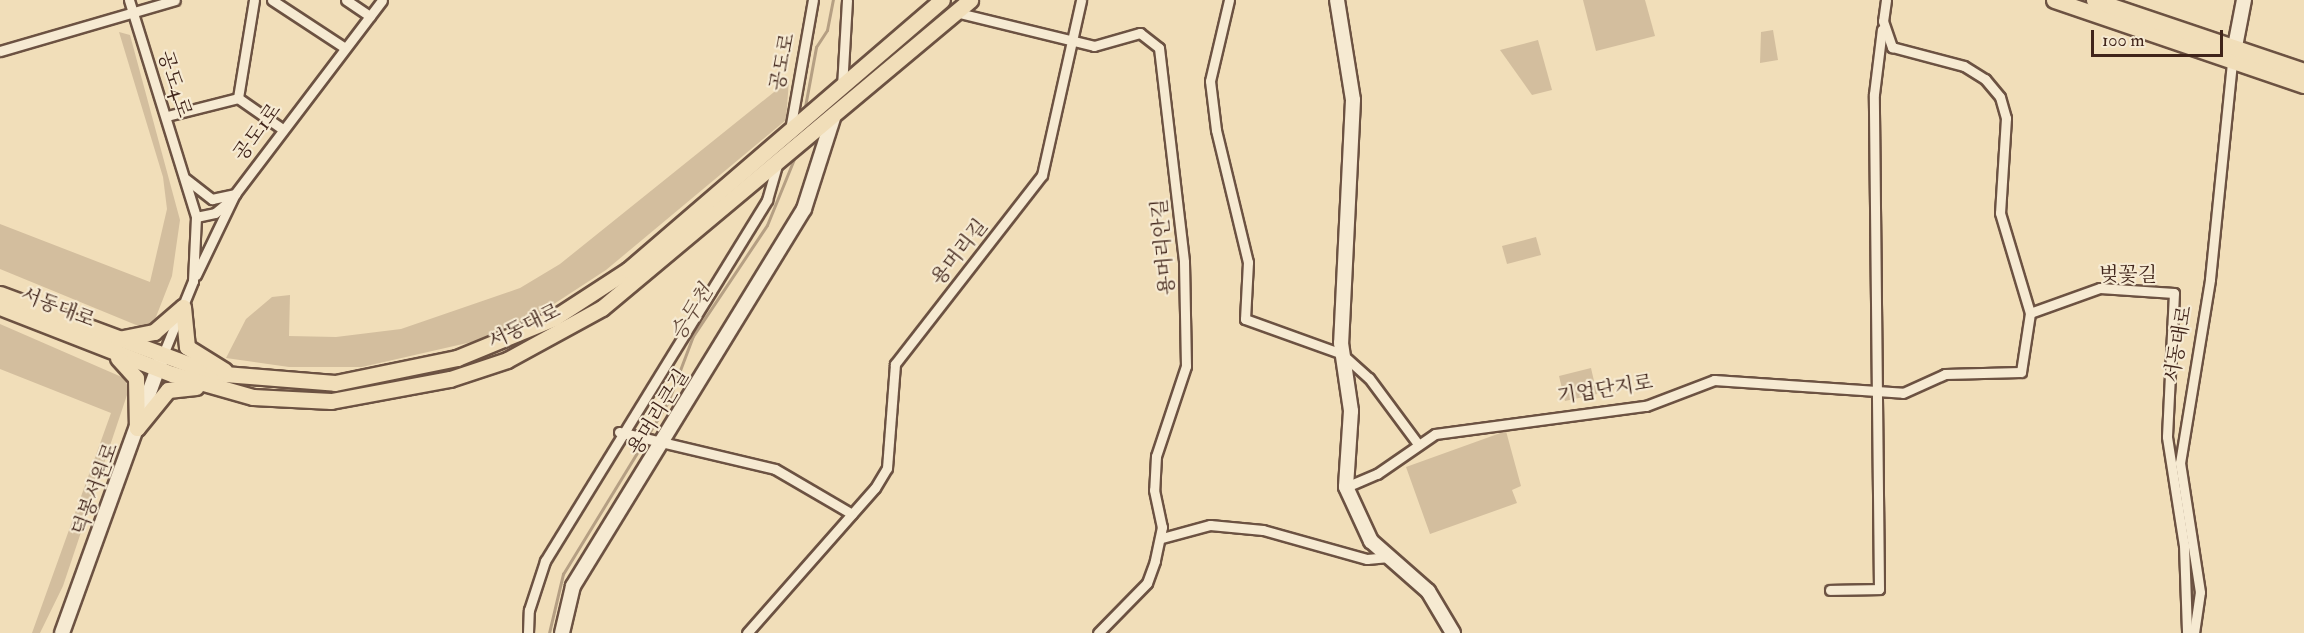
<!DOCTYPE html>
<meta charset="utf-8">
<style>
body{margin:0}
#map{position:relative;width:2304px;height:633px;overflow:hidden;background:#f1deb9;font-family:"IM FELL Double Pica","Noto Serif KR",serif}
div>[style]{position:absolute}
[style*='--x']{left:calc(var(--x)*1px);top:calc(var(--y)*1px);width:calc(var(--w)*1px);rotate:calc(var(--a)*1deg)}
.green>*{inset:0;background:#d3be9e}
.stream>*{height:3px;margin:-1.5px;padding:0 1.5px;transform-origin:1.5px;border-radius:1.5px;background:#b59f83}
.roads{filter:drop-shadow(2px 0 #6c5242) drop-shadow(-2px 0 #6c5242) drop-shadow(0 2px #6c5242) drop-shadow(0 -2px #6c5242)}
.street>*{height:9px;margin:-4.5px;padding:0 4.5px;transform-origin:4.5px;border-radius:4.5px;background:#f6ead2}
.secondary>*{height:14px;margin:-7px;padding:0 7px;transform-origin:7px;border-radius:7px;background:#f6ead2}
.primary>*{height:15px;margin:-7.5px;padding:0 7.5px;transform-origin:7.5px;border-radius:7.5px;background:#f1deb9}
span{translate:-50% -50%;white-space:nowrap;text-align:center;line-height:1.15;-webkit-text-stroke:4.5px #f6ead2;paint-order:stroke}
.street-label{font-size:20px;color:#40241a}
.water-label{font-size:21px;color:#63493a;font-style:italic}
.scale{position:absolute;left:2091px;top:30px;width:132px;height:27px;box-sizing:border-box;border:3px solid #40241a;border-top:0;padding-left:8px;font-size:18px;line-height:21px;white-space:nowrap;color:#40241a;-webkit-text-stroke:4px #f6ead2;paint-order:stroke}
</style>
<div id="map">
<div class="green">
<i style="clip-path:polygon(1583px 0,1645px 0,1655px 36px,1596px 51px)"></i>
<i style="clip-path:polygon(1773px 30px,1778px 60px,1760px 63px,1761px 32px)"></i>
<i style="clip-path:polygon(119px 32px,130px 35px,180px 220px,172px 276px,154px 322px,141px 327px,0 269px,0 224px,150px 282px,167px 209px,163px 177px)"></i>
<i style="clip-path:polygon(1538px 40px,1552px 90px,1532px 95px,1500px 50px)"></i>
<i style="clip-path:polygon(789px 80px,786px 120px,606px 270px,537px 315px,476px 341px,362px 367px,289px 367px,226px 358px,246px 319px,272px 297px,290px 295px,289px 336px,336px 337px,401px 329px,520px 288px,560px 264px)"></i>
<i style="clip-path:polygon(1536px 237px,1541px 255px,1507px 264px,1502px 246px)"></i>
<i style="clip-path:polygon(0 324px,124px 378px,129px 389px,63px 586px,40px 633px,32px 633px,111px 413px,0 369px)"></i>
<i style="clip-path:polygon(1591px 368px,1597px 394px,1565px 401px,1559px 376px)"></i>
<i style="clip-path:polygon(1506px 431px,1521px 486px,1512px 490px,1517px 503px,1430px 534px,1406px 467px)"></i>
</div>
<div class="stream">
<i style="--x:804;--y:112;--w:66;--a:-79.5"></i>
<i style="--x:816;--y:47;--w:20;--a:-57"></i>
<i style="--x:827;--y:30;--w:31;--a:-79"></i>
<i style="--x:549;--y:633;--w:61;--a:-76.7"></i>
<i style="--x:563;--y:574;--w:202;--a:-58.6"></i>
<i style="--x:668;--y:402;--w:71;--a:-69.3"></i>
<i style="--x:693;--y:336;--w:133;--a:-56.3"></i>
<i style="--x:767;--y:225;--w:77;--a:-67.8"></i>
</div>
<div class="roads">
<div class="street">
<i style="--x:129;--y:0;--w:227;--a:72.8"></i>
<i style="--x:196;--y:217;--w:64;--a:92.7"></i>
<i style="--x:193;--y:281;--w:82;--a:112.2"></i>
<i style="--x:254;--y:0;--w:99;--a:99.3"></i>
<i style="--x:238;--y:98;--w:52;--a:34.9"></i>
<i style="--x:272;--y:0;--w:87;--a:33.3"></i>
<i style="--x:346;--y:0;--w:29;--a:34"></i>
<i style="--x:1229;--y:0;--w:83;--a:103.2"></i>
<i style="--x:1210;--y:81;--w:49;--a:83"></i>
<i style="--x:1216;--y:130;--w:136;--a:76.4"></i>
<i style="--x:1248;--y:262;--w:57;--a:93"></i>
<i style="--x:1245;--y:319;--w:103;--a:19.8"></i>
<i style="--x:1342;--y:354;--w:36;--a:42"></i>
<i style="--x:1369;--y:378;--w:82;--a:53.4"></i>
<i style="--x:1886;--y:0;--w:21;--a:98"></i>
<i style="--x:1883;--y:21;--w:28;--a:71"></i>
<i style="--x:1892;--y:47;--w:74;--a:14.8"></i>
<i style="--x:1964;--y:66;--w:25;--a:32"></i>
<i style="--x:1985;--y:79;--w:23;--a:50"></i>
<i style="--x:2000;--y:97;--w:22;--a:74"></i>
<i style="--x:2006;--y:118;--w:95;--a:93.6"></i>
<i style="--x:2000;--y:213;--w:104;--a:73.3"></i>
<i style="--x:2030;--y:313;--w:74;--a:-19.7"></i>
<i style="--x:2100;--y:288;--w:74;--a:3.9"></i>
<i style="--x:2174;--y:293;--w:144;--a:92.8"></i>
<i style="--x:2167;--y:437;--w:109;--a:81.1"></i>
<i style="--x:2184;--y:545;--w:88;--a:88"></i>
<i style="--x:955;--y:12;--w:143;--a:13.7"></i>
<i style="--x:1094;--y:46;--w:48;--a:-15.8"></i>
<i style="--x:1140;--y:33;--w:24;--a:38"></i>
<i style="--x:1159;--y:48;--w:215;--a:83.3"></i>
<i style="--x:1184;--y:262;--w:104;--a:88.9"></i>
<i style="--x:1186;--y:366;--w:95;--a:108.4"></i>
<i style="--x:1156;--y:456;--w:34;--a:93"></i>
<i style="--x:1154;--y:490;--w:38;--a:78"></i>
<i style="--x:1162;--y:527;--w:35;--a:102"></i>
<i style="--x:1155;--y:561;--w:23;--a:110"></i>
<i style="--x:1147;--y:583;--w:70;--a:134.4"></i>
<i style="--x:0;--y:51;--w:182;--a:-16.2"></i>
<i style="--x:842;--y:87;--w:87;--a:-86.7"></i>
<i style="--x:167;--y:116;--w:73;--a:-14.2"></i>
<i style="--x:790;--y:130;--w:132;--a:-80"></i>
<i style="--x:186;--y:179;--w:33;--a:38"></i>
<i style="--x:212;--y:199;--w:24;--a:-12"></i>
<i style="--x:196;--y:217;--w:19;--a:-12"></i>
<i style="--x:215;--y:213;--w:17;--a:-40"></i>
<i style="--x:196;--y:275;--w:90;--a:-64.3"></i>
<i style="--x:235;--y:194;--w:243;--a:-52.8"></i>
<i style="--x:619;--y:432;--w:160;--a:13.3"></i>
<i style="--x:775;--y:469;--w:89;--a:30.3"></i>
<i style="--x:1346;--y:487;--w:34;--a:-23"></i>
<i style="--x:1377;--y:474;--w:70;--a:-34.6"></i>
<i style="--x:1435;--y:434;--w:213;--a:-7.6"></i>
<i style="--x:1646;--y:406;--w:73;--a:-20.9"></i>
<i style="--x:1714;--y:380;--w:189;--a:3.9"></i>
<i style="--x:1903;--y:393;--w:46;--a:-24.3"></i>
<i style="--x:1945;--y:374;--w:76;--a:-1.5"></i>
<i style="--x:2021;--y:372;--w:60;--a:-81.3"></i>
<i style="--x:1162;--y:538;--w:50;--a:-15.2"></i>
<i style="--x:1210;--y:525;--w:53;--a:5.4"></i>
<i style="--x:1263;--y:530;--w:108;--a:15.6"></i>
<i style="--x:1367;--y:559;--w:22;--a:-5"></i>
<i style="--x:1830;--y:590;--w:49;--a:-1.2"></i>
<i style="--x:1879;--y:589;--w:495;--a:-90.6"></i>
<i style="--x:1874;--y:94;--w:65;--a:-83"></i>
<i style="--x:528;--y:633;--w:23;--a:-88"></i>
<i style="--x:529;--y:610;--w:52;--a:-71.9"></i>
<i style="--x:545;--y:561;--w:424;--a:-58.4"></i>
<i style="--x:767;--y:200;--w:35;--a:-74"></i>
<i style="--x:747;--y:633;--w:193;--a:-48.6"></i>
<i style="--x:875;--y:488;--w:23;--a:-59"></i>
<i style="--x:887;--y:468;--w:104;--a:-85.6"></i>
<i style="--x:895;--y:364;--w:239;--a:-52.1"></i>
<i style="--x:1042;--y:175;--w:179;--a:-77.4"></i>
<i style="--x:2194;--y:633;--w:41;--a:-81.7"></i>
<i style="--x:2200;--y:592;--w:131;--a:-98.8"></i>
<i style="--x:2180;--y:463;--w:186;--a:-80.7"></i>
<i style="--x:2210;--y:279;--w:218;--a:-84.2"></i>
</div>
<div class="secondary">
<i style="--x:1337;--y:0;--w:101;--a:80.9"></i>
<i style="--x:1353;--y:100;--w:243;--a:92.8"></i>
<i style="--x:1341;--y:343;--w:69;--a:81.6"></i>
<i style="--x:1351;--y:411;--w:76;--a:93.8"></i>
<i style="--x:1346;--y:487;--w:60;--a:65.2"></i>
<i style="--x:1371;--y:541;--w:76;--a:41.3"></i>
<i style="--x:1428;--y:591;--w:49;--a:59.2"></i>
<i style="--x:2233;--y:57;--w:58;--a:-79.1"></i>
<i style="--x:62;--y:633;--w:291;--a:-70.1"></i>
<i style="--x:562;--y:633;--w:48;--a:-76.8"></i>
<i style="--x:573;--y:586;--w:442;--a:-58.5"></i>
<i style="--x:804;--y:209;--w:99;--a:-72.3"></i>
</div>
<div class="primary">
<i style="--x:2054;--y:0;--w:264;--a:18.8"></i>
<i style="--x:2094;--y:0;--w:222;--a:18.7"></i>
<i style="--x:0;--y:294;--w:226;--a:20.4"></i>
<i style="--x:212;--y:373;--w:123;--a:4.6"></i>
<i style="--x:335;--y:383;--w:125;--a:-11.6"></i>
<i style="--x:457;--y:358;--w:105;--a:-22.4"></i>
<i style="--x:554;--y:318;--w:88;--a:-33"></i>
<i style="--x:628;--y:270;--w:414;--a:-40.7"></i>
<i style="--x:0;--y:307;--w:185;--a:21.3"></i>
<i style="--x:172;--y:374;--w:84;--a:15.9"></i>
<i style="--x:253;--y:397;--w:78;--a:2.9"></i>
<i style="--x:331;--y:401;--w:121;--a:-10.5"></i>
<i style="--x:450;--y:379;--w:60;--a:-18.4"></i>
<i style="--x:507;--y:360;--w:108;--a:-28.7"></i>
<i style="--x:602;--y:308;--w:480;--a:-39.9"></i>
<i style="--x:183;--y:307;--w:40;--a:84.3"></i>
<i style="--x:187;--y:347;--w:44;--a:31.9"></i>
<i style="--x:118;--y:339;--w:37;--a:-11"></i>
<i style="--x:154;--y:332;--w:38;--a:-41"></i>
<i style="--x:118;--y:358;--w:27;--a:48"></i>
<i style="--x:136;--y:378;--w:50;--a:88.9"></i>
<i style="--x:137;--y:428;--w:49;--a:-50.8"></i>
<i style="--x:168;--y:390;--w:28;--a:-6"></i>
</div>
</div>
<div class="street-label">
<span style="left:782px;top:62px;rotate:-79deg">공도로</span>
<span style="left:175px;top:84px;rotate:72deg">공도4로</span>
<span style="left:257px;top:132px;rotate:-54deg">공도1로</span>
<span style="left:1163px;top:247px;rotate:-95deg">용머리안길</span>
<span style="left:959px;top:252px;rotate:-52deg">용머리길</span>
<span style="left:2128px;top:274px">벚꽃길</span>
<span style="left:58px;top:307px;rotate:21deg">서동대로</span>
<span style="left:524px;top:326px;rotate:-26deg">서동대로</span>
<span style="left:2178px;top:344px;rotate:-80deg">서동대로</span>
<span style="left:1605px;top:389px;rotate:-9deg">기업단지로</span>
<span style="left:658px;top:412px;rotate:-58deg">용머리큰길</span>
<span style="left:95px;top:489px;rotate:-70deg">덕봉서원로</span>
</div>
<div class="water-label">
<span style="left:692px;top:313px;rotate:-58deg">승두천</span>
</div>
<div class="scale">100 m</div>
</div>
